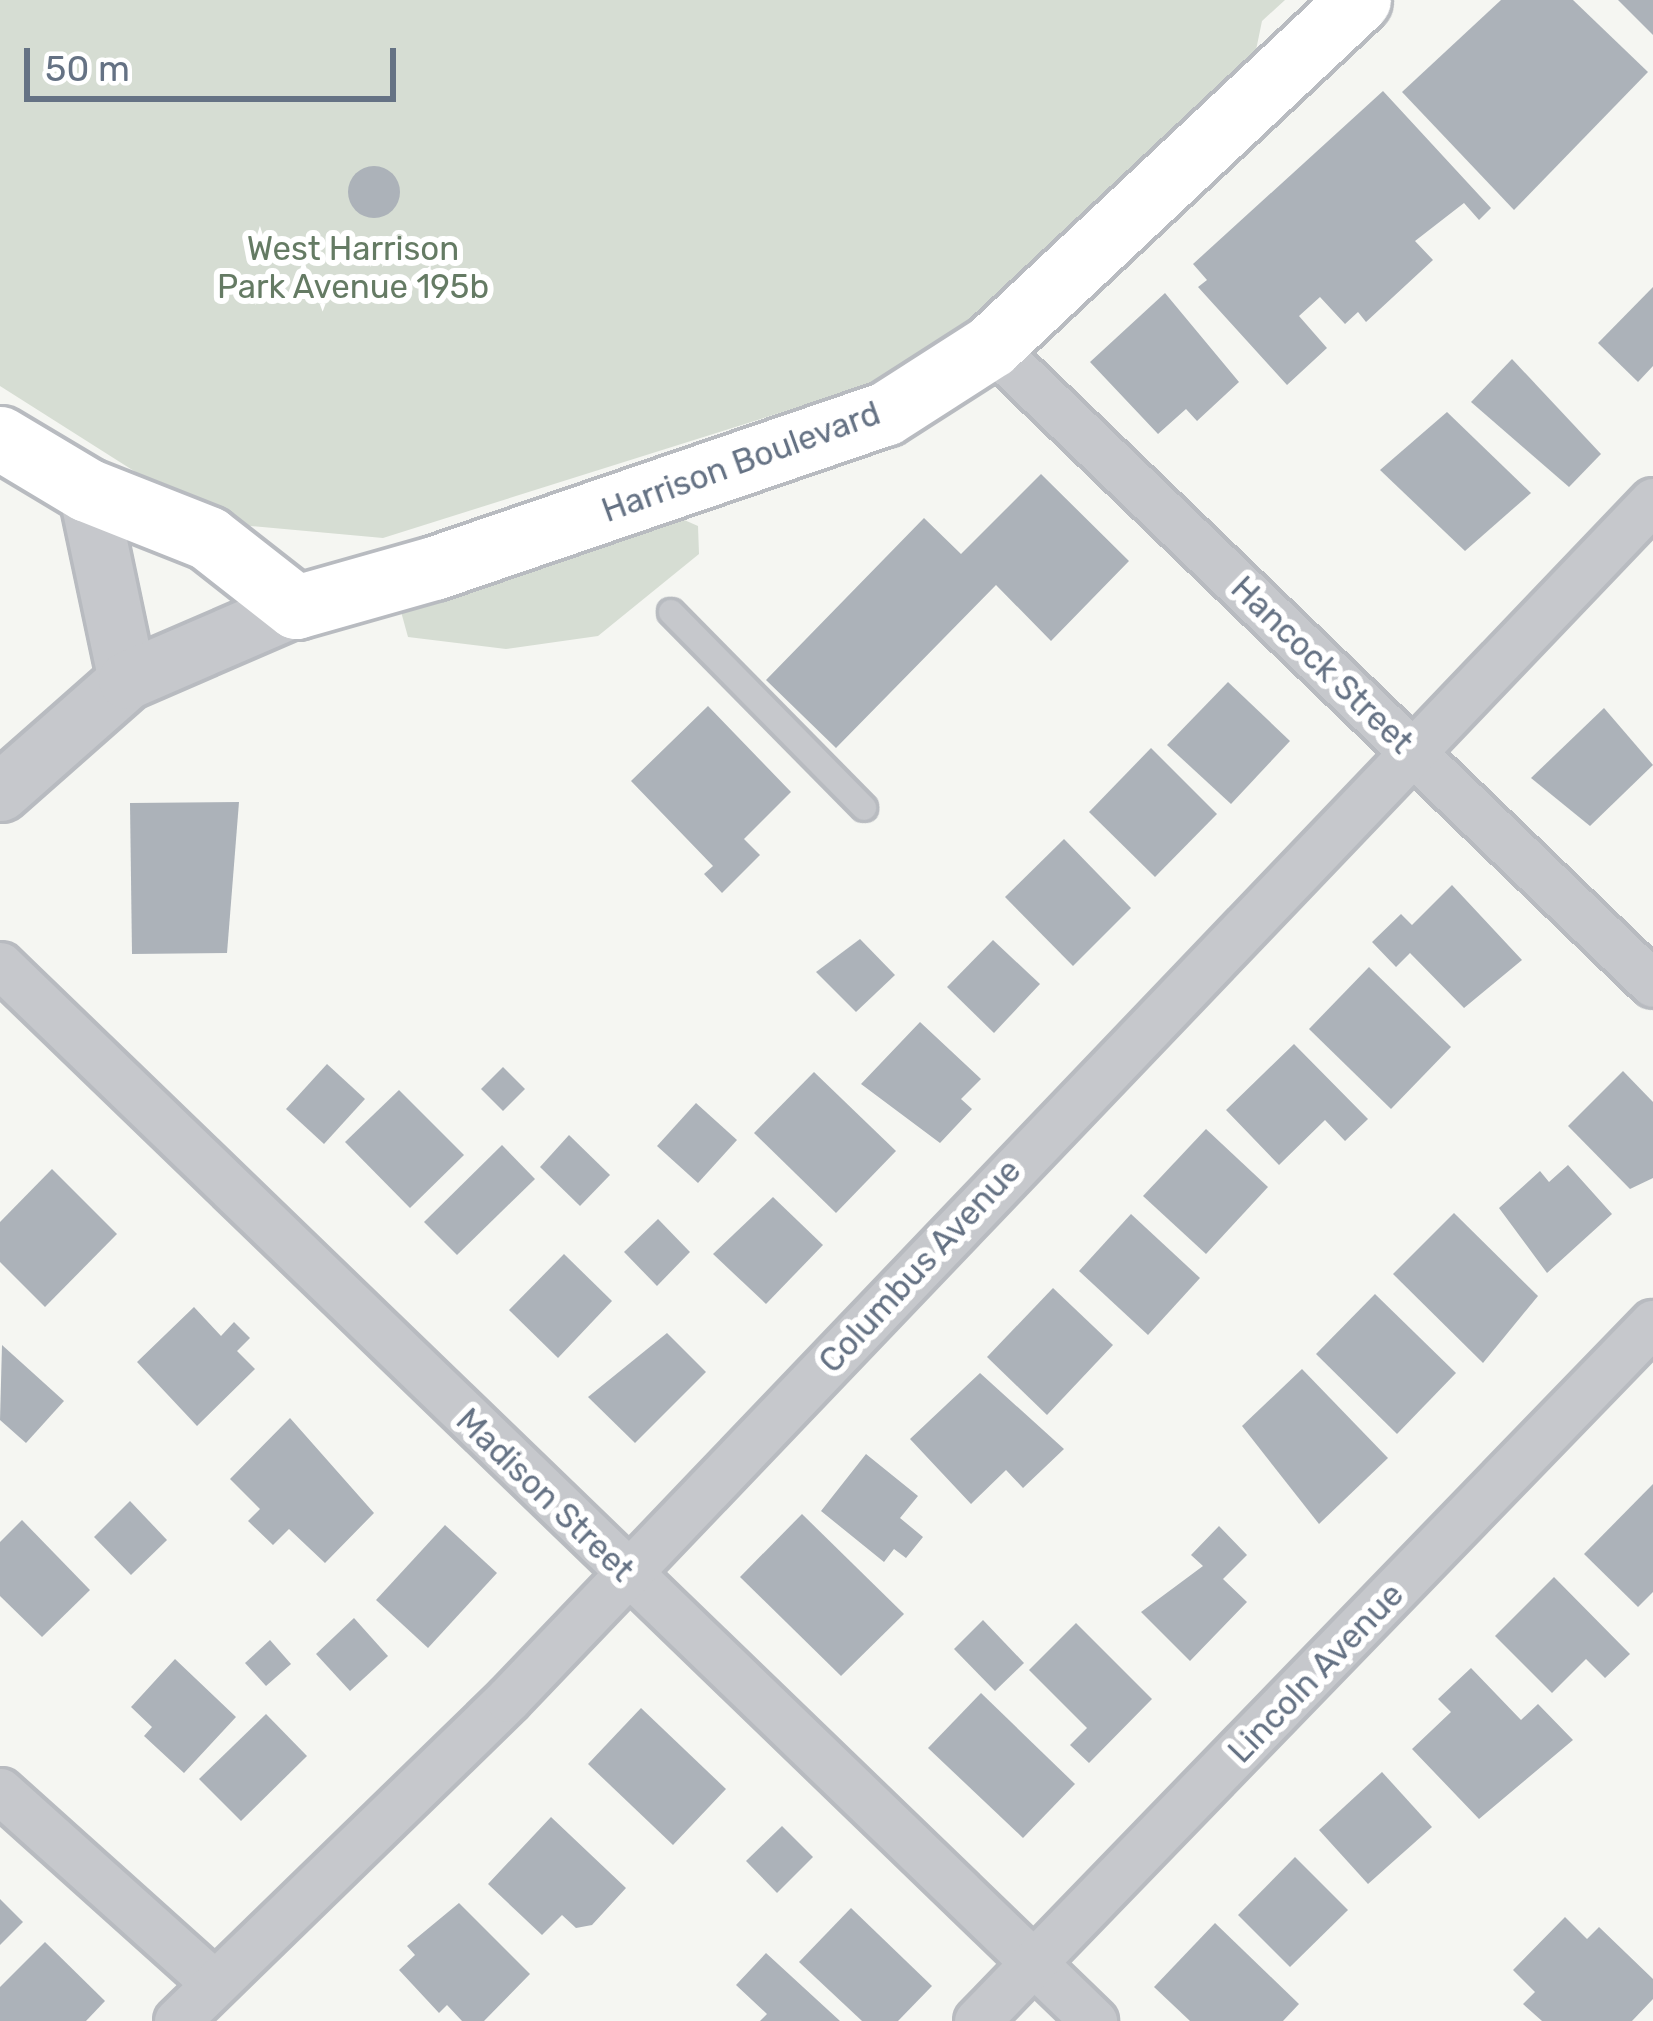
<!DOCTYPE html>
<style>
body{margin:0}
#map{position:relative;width:1653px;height:2021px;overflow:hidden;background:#f5f6f2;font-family:Rubik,sans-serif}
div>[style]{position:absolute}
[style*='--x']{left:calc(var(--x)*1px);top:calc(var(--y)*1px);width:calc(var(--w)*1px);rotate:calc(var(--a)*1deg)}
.green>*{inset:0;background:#d6ddd3}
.building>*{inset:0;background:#acb2b9}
.round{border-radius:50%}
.roads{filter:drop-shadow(3px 0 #b8bbc0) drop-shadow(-3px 0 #b8bbc0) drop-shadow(0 3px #b8bbc0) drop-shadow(0 -3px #b8bbc0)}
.service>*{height:24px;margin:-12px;padding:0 12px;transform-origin:12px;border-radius:12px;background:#c6c8cc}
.minor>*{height:45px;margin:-22.5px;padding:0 22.5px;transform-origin:22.5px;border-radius:22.5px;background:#c6c8cc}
.tertiary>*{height:57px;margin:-28.5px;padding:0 28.5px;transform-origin:28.5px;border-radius:28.5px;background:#c6c8cc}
.secondary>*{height:63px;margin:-31.5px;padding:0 31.5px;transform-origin:31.5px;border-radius:31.5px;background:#fff}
span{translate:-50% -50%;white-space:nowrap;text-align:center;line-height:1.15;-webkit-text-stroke:12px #fff;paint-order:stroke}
.park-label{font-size:33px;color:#657b64}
.street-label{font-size:33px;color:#657284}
.scale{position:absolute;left:24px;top:48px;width:372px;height:54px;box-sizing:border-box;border:6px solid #657284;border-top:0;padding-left:15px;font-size:36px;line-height:42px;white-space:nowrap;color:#657284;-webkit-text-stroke:9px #fff;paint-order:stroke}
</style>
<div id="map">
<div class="green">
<i style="clip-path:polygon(0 0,1285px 0,1262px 21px,1255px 55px,945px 343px,878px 382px,383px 538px,240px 525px,175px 497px,0 386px)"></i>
<i style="clip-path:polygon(682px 519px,698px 526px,699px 554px,598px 636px,506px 649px,408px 637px,400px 608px)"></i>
</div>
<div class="building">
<i style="clip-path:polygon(1501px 0,1573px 0,1648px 72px,1514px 210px,1402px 92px)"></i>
<i style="clip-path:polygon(1618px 0,1653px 0,1653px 35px)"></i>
<i style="clip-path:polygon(1383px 91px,1491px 208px,1479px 220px,1464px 203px,1415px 241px,1433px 260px,1366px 322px,1358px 312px,1345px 324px,1320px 297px,1299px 316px,1327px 348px,1287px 385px,1198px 287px,1207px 280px,1193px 264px)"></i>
<i class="round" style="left:348px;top:166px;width:52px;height:52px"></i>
<i style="clip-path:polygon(1653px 287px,1653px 366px,1638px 382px,1598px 343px)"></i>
<i style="clip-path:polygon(1165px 293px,1239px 382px,1197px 421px,1186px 409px,1158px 434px,1090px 362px)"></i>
<i style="clip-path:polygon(1512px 359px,1601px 454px,1569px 487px,1471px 402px)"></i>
<i style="clip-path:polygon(1447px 412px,1531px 493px,1465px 551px,1380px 470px)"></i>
<i style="clip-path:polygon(1041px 474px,1129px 561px,1051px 641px,996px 585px,836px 748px,766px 680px,924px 518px,961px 554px)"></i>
<i style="clip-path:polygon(1228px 682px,1290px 741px,1231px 804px,1167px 745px)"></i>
<i style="clip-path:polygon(708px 706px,791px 792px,744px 839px,760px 855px,722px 893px,704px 874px,713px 866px,631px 781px)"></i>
<i style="clip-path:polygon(1604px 708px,1653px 765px,1590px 826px,1531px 778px)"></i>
<i style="clip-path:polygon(1151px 748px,1217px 814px,1155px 877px,1089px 812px)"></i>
<i style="clip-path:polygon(239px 802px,227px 953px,132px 954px,130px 803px)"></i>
<i style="clip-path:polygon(1064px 839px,1131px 908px,1073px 966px,1005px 897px)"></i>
<i style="clip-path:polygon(1452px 885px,1522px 960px,1464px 1008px,1410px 953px,1396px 967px,1372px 942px,1401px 914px,1412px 925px)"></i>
<i style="clip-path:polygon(860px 939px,895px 975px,856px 1012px,816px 972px)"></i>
<i style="clip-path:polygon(993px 940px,1040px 984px,994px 1033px,947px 987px)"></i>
<i style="clip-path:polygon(1369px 967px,1451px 1047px,1391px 1109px,1309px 1029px)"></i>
<i style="clip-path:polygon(920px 1022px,981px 1079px,961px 1099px,972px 1109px,940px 1143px,861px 1084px)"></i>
<i style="clip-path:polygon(1294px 1044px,1368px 1119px,1345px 1141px,1325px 1120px,1279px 1165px,1226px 1110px)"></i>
<i style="clip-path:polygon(327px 1064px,365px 1099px,324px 1144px,286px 1109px)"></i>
<i style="clip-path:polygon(503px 1067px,525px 1089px,503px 1111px,481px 1089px)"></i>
<i style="clip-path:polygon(1623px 1071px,1653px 1102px,1653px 1178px,1630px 1189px,1568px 1126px)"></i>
<i style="clip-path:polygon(814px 1072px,896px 1151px,836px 1213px,754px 1133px)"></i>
<i style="clip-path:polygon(399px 1090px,464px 1155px,410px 1208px,345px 1142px)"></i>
<i style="clip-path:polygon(696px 1103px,737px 1140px,698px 1183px,657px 1146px)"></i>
<i style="clip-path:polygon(1206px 1129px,1268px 1187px,1206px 1254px,1143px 1196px)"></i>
<i style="clip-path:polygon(569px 1135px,610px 1175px,580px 1206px,540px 1167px)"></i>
<i style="clip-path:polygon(502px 1145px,535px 1179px,457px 1255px,424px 1222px)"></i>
<i style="clip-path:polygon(1568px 1165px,1612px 1214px,1547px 1273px,1499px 1208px,1540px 1171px,1549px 1182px)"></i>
<i style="clip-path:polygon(52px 1169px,117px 1234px,45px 1307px,0 1262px,0 1222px)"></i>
<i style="clip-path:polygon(773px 1197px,823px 1245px,766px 1304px,713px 1254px)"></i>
<i style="clip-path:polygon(1454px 1213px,1538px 1296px,1483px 1363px,1393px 1274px)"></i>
<i style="clip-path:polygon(1131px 1214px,1200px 1278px,1148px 1335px,1079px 1271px)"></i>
<i style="clip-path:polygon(658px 1219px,690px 1252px,657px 1286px,624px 1252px)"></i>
<i style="clip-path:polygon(564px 1254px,612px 1301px,558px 1358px,509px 1310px)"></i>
<i style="clip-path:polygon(1053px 1288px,1113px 1345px,1047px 1415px,987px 1357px)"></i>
<i style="clip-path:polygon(1375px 1294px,1456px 1373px,1397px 1434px,1316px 1354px)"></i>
<i style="clip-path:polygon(194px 1307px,221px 1336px,234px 1322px,250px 1338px,237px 1351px,255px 1369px,197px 1426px,137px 1362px)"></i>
<i style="clip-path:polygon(667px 1333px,706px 1372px,635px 1443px,588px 1397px)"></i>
<i style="clip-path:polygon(2px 1345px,64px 1401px,26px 1443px,0 1420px)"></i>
<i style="clip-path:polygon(1302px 1369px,1388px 1458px,1319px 1524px,1242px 1426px)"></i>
<i style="clip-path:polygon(980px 1373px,1064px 1449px,1023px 1488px,1006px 1470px,971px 1504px,910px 1439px)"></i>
<i style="clip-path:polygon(290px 1418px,374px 1513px,325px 1563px,289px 1529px,273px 1545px,248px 1521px,260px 1509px,230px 1479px)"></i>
<i style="clip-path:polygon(866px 1454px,918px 1496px,900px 1518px,923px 1537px,906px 1558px,894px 1549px,884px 1562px,821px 1511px)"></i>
<i style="clip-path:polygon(1653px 1484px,1653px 1592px,1638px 1607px,1584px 1554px)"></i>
<i style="clip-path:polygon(130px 1501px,167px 1540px,131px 1575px,94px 1537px)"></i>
<i style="clip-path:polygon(802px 1514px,904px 1614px,841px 1676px,740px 1577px)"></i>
<i style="clip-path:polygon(22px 1520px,90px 1590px,42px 1637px,0 1596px,0 1542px)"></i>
<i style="clip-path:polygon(445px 1525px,497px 1573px,428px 1648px,376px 1600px)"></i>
<i style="clip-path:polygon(1219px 1526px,1247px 1555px,1223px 1579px,1247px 1602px,1190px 1661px,1141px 1612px,1203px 1566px,1191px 1555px)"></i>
<i style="clip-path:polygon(1554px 1577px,1630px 1654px,1605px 1678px,1586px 1659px,1552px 1693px,1495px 1636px)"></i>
<i style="clip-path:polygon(354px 1618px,388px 1656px,350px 1691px,316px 1654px)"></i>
<i style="clip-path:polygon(983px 1620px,1024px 1663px,995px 1691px,954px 1649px)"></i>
<i style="clip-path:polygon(1076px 1623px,1152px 1699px,1089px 1763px,1070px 1745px,1087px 1728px,1029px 1670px)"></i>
<i style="clip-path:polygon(270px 1640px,291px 1664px,266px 1686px,245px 1663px)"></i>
<i style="clip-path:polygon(175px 1659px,236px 1717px,184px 1773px,144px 1736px,152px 1727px,131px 1707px)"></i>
<i style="clip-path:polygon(1471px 1668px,1521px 1720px,1538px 1704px,1573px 1740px,1479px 1819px,1412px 1749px,1451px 1712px,1438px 1699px)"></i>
<i style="clip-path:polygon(981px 1693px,1075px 1784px,1023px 1838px,928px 1748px)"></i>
<i style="clip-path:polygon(641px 1708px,726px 1789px,673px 1845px,588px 1764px)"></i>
<i style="clip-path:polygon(266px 1714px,307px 1756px,241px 1821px,199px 1779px)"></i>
<i style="clip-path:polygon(1382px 1772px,1432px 1827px,1368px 1884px,1319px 1830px)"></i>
<i style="clip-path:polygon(551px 1817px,626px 1888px,592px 1925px,576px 1928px,562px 1915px,542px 1935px,488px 1884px)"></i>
<i style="clip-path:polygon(782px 1826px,813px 1857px,777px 1893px,746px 1861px)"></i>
<i style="clip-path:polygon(1295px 1857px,1348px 1910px,1290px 1967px,1238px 1915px)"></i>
<i style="clip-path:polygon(0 1899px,23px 1922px,0 1945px)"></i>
<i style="clip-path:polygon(459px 1903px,530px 1974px,484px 2021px,462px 2021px,447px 2005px,439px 2013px,399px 1970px,415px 1955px,407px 1946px)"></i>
<i style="clip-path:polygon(851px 1908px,932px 1986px,898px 2021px,862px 2021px,799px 1962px)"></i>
<i style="clip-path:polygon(1565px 1917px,1587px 1939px,1599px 1927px,1653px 1979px,1653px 1999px,1632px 2021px,1542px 2021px,1523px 2004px,1535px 1992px,1513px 1970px)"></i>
<i style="clip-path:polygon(1215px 1923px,1299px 2004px,1283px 2021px,1190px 2021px,1154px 1987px)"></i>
<i style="clip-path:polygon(45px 1942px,105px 2001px,86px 2021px,0 2021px,0 1987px)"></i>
<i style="clip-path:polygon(766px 1953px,840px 2021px,760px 2021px,767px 2014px,736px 1985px)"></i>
</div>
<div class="roads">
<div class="service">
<i style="--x:671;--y:612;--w:275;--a:45.4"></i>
</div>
<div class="minor">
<i style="--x:991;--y:346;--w:919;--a:43.94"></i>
<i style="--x:0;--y:965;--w:1521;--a:43.99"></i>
<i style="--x:0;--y:1791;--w:286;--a:41.9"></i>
<i style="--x:177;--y:2021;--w:462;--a:-44.2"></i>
<i style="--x:508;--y:1699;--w:1657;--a:-46.3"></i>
<i style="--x:977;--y:2021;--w:972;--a:-45.92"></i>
</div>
<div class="tertiary">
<i style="--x:87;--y:490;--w:194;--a:78.1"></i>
<i style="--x:0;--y:792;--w:169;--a:-41.4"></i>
<i style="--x:127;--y:680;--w:184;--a:-23.4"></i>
</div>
<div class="secondary">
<i style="--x:0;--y:438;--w:101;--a:30.9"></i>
<i style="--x:87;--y:490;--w:130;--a:21.6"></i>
<i style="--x:208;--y:538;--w:112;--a:38.1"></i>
<i style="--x:296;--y:607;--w:143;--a:-15.8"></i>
<i style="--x:434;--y:568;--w:477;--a:-18.9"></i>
<i style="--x:885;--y:414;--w:126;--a:-32.7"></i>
<i style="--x:991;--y:346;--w:505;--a:-43.24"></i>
</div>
</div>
<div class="park-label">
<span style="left:353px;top:268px">West Harrison<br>Park Avenue 195b</span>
</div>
<div class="street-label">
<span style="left:741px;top:462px;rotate:-20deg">Harrison Boulevard</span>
<span style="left:1322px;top:665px;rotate:44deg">Hancock Street</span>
<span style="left:920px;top:1266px;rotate:-47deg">Columbus Avenue</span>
<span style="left:545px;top:1495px;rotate:44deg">Madison Street</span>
<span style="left:1316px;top:1673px;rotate:-46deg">Lincoln Avenue</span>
</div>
<div class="scale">50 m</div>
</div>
